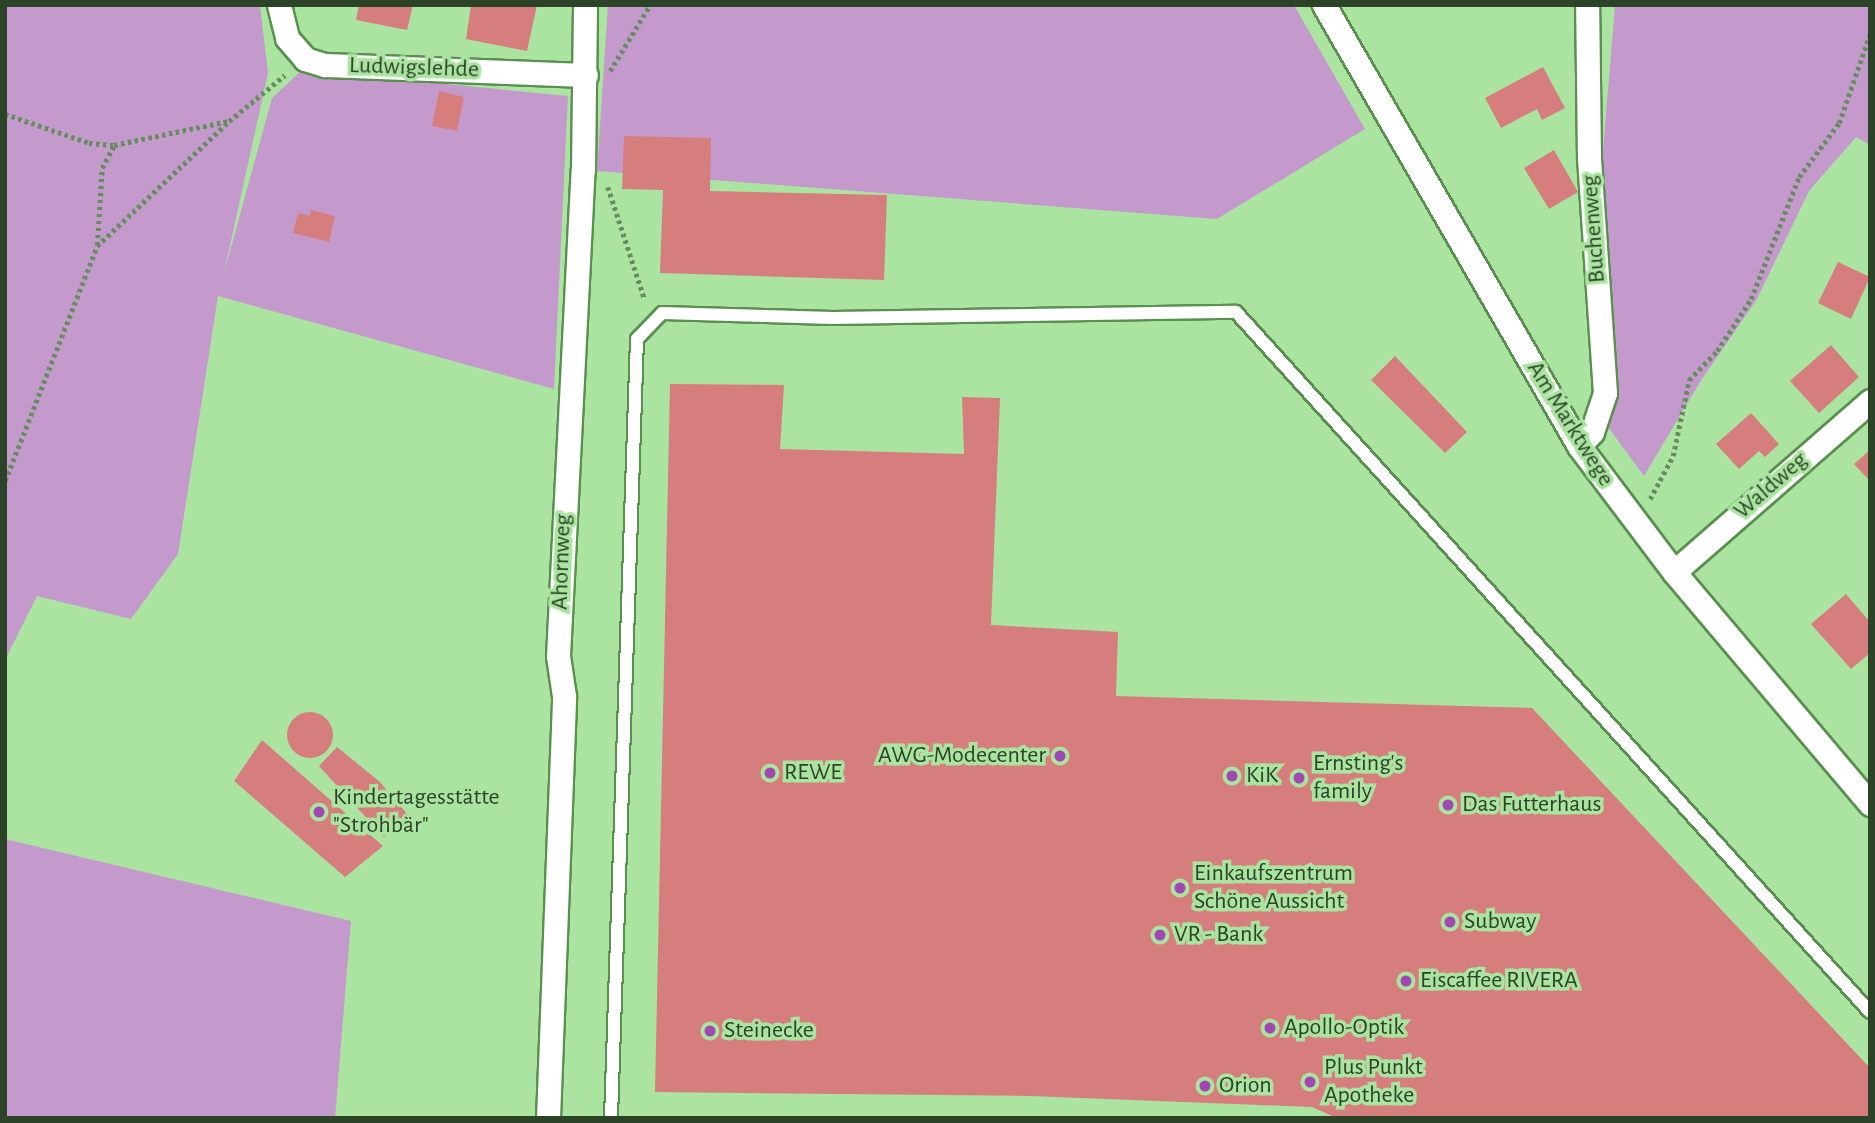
<!DOCTYPE html>
<meta charset="utf-8">
<style>
body{margin:0}
#map{position:relative;width:1875px;height:1123px;overflow:hidden;background:#aae4a0;font-family:"Alegreya Sans",sans-serif}
div>[style]{position:absolute}
[style*='--x']{left:calc(var(--x)*1px);top:calc(var(--y)*1px);width:calc(var(--w)*1px);rotate:calc(var(--a)*1deg)}
.green>*{inset:0;background:#c49acd}
.building>*{inset:0;background:#d67e7d}
.round{border-radius:50%}
.path>*{height:4.5px;margin-top:-2.25px;transform-origin:0;background:repeating-linear-gradient(90deg,#668d5f 0 3.5px,transparent 0 7px)}
.roads{filter:drop-shadow(2px 0 #598f4f) drop-shadow(-2px 0 #598f4f) drop-shadow(0 2px #598f4f) drop-shadow(0 -2px #598f4f)}
.service>*{height:12px;margin:-6px;padding:0 6px;transform-origin:6px;border-radius:6px;background:#fff}
.minor>*{height:23px;margin:-11.5px;padding:0 11.5px;transform-origin:11.5px;border-radius:11.5px;background:#fff}
.dots>*{width:19px;height:19px;translate:-50% -50%;box-sizing:border-box;border:4px solid #aae4a0;border-radius:50%}
span{translate:-50% -50%;white-space:nowrap;text-align:center;line-height:1.15;-webkit-text-stroke:7px #aae4a0;paint-order:stroke}
.street-label{font-size:24px;color:#2c4328}
.poi-label{font-size:24px;color:#2c4328}
.right{translate:-100% -50%;text-align:right}
.left{translate:0 -50%;text-align:left}
.frame{position:absolute;inset:0;border:7px solid #2c4328;pointer-events:none}
</style>
<div id="map">
<div class="green">
<i style="clip-path:polygon(5px 5px,260px 6px,268px 73px,224px 273px,272px 98px,302px 70px,568px 96px,554px 389px,218px 296px,178px 554px,131px 619px,37px 596px,5px 660px)"></i>
<i style="clip-path:polygon(608px 5px,1294px 5px,1365px 129px,1217px 219px,597px 171px)"></i>
<i style="clip-path:polygon(1615px 5px,1870px 5px,1870px 145px,1856px 137px,1809px 191px,1757px 299px,1700px 382px,1644px 476px,1605px 423px,1599px 199px)"></i>
<i style="clip-path:polygon(5px 839px,351px 921px,335px 1118px,5px 1118px)"></i>
</div>
<div class="building">
<i style="clip-path:polygon(359px 5px,413px 5px,407px 30px,356px 20px)"></i>
<i style="clip-path:polygon(471px 5px,537px 5px,527px 51px,466px 39px)"></i>
<i style="clip-path:polygon(1543px 67px,1565px 108px,1542px 120px,1537px 109px,1501px 128px,1485px 98px)"></i>
<i style="clip-path:polygon(439px 91px,464px 97px,457px 131px,432px 126px)"></i>
<i style="clip-path:polygon(624px 136px,711px 138px,710px 191px,887px 195px,884px 280px,660px 273px,663px 190px,622px 189px)"></i>
<i style="clip-path:polygon(1554px 150px,1578px 192px,1549px 209px,1524px 168px)"></i>
<i style="clip-path:polygon(311px 210px,335px 216px,329px 242px,293px 233px,298px 213px,310px 216px)"></i>
<i style="clip-path:polygon(1838px 262px,1870px 277px,1851px 319px,1818px 303px)"></i>
<i style="clip-path:polygon(1831px 345px,1859px 377px,1819px 413px,1790px 381px)"></i>
<i style="clip-path:polygon(1395px 356px,1467px 432px,1445px 453px,1371px 380px)"></i>
<i style="clip-path:polygon(670px 384px,784px 385px,780px 449px,964px 454px,962px 397px,1000px 398px,991px 625px,1118px 632px,1116px 696px,1532px 708px,1870px 1068px,1870px 1118px,1337px 1118px,1312px 1107px,1030px 1096px,655px 1092px)"></i>
<i style="clip-path:polygon(1751px 413px,1779px 444px,1765px 457px,1759px 451px,1739px 469px,1716px 444px)"></i>
<i style="clip-path:polygon(1870px 450px,1870px 481px,1854px 464px)"></i>
<i style="clip-path:polygon(1846px 594px,1870px 622px,1870px 653px,1851px 669px,1811px 624px)"></i>
<i class="round" style="left:287px;top:712px;width:46px;height:46px"></i>
<i style="clip-path:polygon(262px 740px,383px 846px,345px 877px,234px 781px)"></i>
<i style="clip-path:polygon(337px 747px,380px 782px,408px 815px,384px 837px,319px 766px)"></i>
</div>
<div class="path">
<i style="--x:610;--y:71;--w:77;--a:-58.8"></i>
<i style="--x:5;--y:114;--w:89;--a:19"></i>
<i style="--x:89;--y:143;--w:25;--a:5"></i>
<i style="--x:114;--y:145;--w:117;--a:-11.8"></i>
<i style="--x:229;--y:121;--w:72;--a:-39.4"></i>
<i style="--x:608;--y:187;--w:119;--a:71.9"></i>
<i style="--x:97;--y:245;--w:77;--a:-86.3"></i>
<i style="--x:102;--y:168;--w:26;--a:-62"></i>
<i style="--x:5;--y:481;--w:252;--a:-68.6"></i>
<i style="--x:97;--y:246;--w:182;--a:-43.4"></i>
<i style="--x:1650;--y:499;--w:49;--a:-61.9"></i>
<i style="--x:1673;--y:456;--w:78;--a:-78.1"></i>
<i style="--x:1689;--y:380;--w:40;--a:-46"></i>
<i style="--x:1717;--y:351;--w:62;--a:-56.8"></i>
<i style="--x:1751;--y:299;--w:131;--a:-68.5"></i>
<i style="--x:1799;--y:177;--w:67;--a:-53.5"></i>
<i style="--x:1839;--y:123;--w:94;--a:-70.8"></i>
</div>
<div class="roads">
<div class="service">
<i style="--x:611;--y:1118;--w:779;--a:-88.09"></i>
<i style="--x:637;--y:339;--w:36;--a:-46"></i>
<i style="--x:662;--y:313;--w:171;--a:1.7"></i>
<i style="--x:833;--y:318;--w:403;--a:-0.9"></i>
<i style="--x:1236;--y:312;--w:944;--a:47.83"></i>
</div>
<div class="minor">
<i style="--x:279;--y:5;--w:34;--a:76"></i>
<i style="--x:287;--y:38;--w:28;--a:49"></i>
<i style="--x:305;--y:59;--w:21;--a:17"></i>
<i style="--x:325;--y:65;--w:261;--a:2.2"></i>
<i style="--x:1324;--y:5;--w:509;--a:59.96"></i>
<i style="--x:1579;--y:446;--w:158;--a:53"></i>
<i style="--x:1674;--y:572;--w:304;--a:49.8"></i>
<i style="--x:1579;--y:446;--w:19;--a:-47"></i>
<i style="--x:1592;--y:432;--w:41;--a:-71.6"></i>
<i style="--x:1605;--y:393;--w:236;--a:-93.9"></i>
<i style="--x:1589;--y:158;--w:153;--a:-90.7"></i>
<i style="--x:1674;--y:572;--w:260;--a:-41.1"></i>
<i style="--x:548;--y:1118;--w:422;--a:-87.8"></i>
<i style="--x:564;--y:696;--w:40;--a:-98.5"></i>
<i style="--x:558;--y:656;--w:487;--a:-87.1"></i>
<i style="--x:583;--y:170;--w:165;--a:-89.3"></i>
</div>
</div>
<div class="dots">
<i style="left:1060px;top:756px;background:#a147b2"></i>
<i style="left:770px;top:773px;background:#a147b2"></i>
<i style="left:1232px;top:776px;background:#a147b2"></i>
<i style="left:1299px;top:778px;background:#a147b2"></i>
<i style="left:1448px;top:805px;background:#a147b2"></i>
<i style="left:319px;top:812px;background:#a147b2"></i>
<i style="left:1180px;top:888px;background:#a147b2"></i>
<i style="left:1450px;top:922px;background:#a147b2"></i>
<i style="left:1160px;top:935px;background:#a147b2"></i>
<i style="left:1406px;top:981px;background:#a147b2"></i>
<i style="left:1270px;top:1028px;background:#a147b2"></i>
<i style="left:710px;top:1031px;background:#a147b2"></i>
<i style="left:1310px;top:1082px;background:#a147b2"></i>
<i style="left:1205px;top:1086px;background:#a147b2"></i>
</div>
<div class="street-label">
<span style="left:414px;top:68px;rotate:2deg">Ludwigslehde</span>
<span style="left:1594px;top:229px;rotate:-94deg">Buchenweg</span>
<span style="left:1570px;top:424px;rotate:58deg">Am Marktwege</span>
<span style="left:1771px;top:486px;rotate:-41deg">Waldweg</span>
<span style="left:562px;top:562px;rotate:-88deg">Ahornweg</span>
</div>
<div class="poi-label">
<span class="right" style="left:1046px;top:756px">AWG-Modecenter</span>
<span class="left" style="left:1313px;top:778px">Ernsting's<br>family</span>
<span class="left" style="left:784px;top:773px">REWE</span>
<span class="left" style="left:1246px;top:776px">KiK</span>
<span class="left" style="left:333px;top:812px">Kindertagesstätte<br>"Strohbär"</span>
<span class="left" style="left:1462px;top:805px">Das Futterhaus</span>
<span class="left" style="left:1194px;top:888px">Einkaufszentrum<br>Schöne Aussicht</span>
<span class="left" style="left:1464px;top:922px">Subway</span>
<span class="left" style="left:1174px;top:935px">VR - Bank</span>
<span class="left" style="left:1420px;top:981px">Eiscaffee RIVERA</span>
<span class="left" style="left:1284px;top:1028px">Apollo-Optik</span>
<span class="left" style="left:724px;top:1031px">Steinecke</span>
<span class="left" style="left:1324px;top:1082px">Plus Punkt<br>Apotheke</span>
<span class="left" style="left:1219px;top:1086px">Orion</span>
</div>
<div class="frame"></div>
</div>
